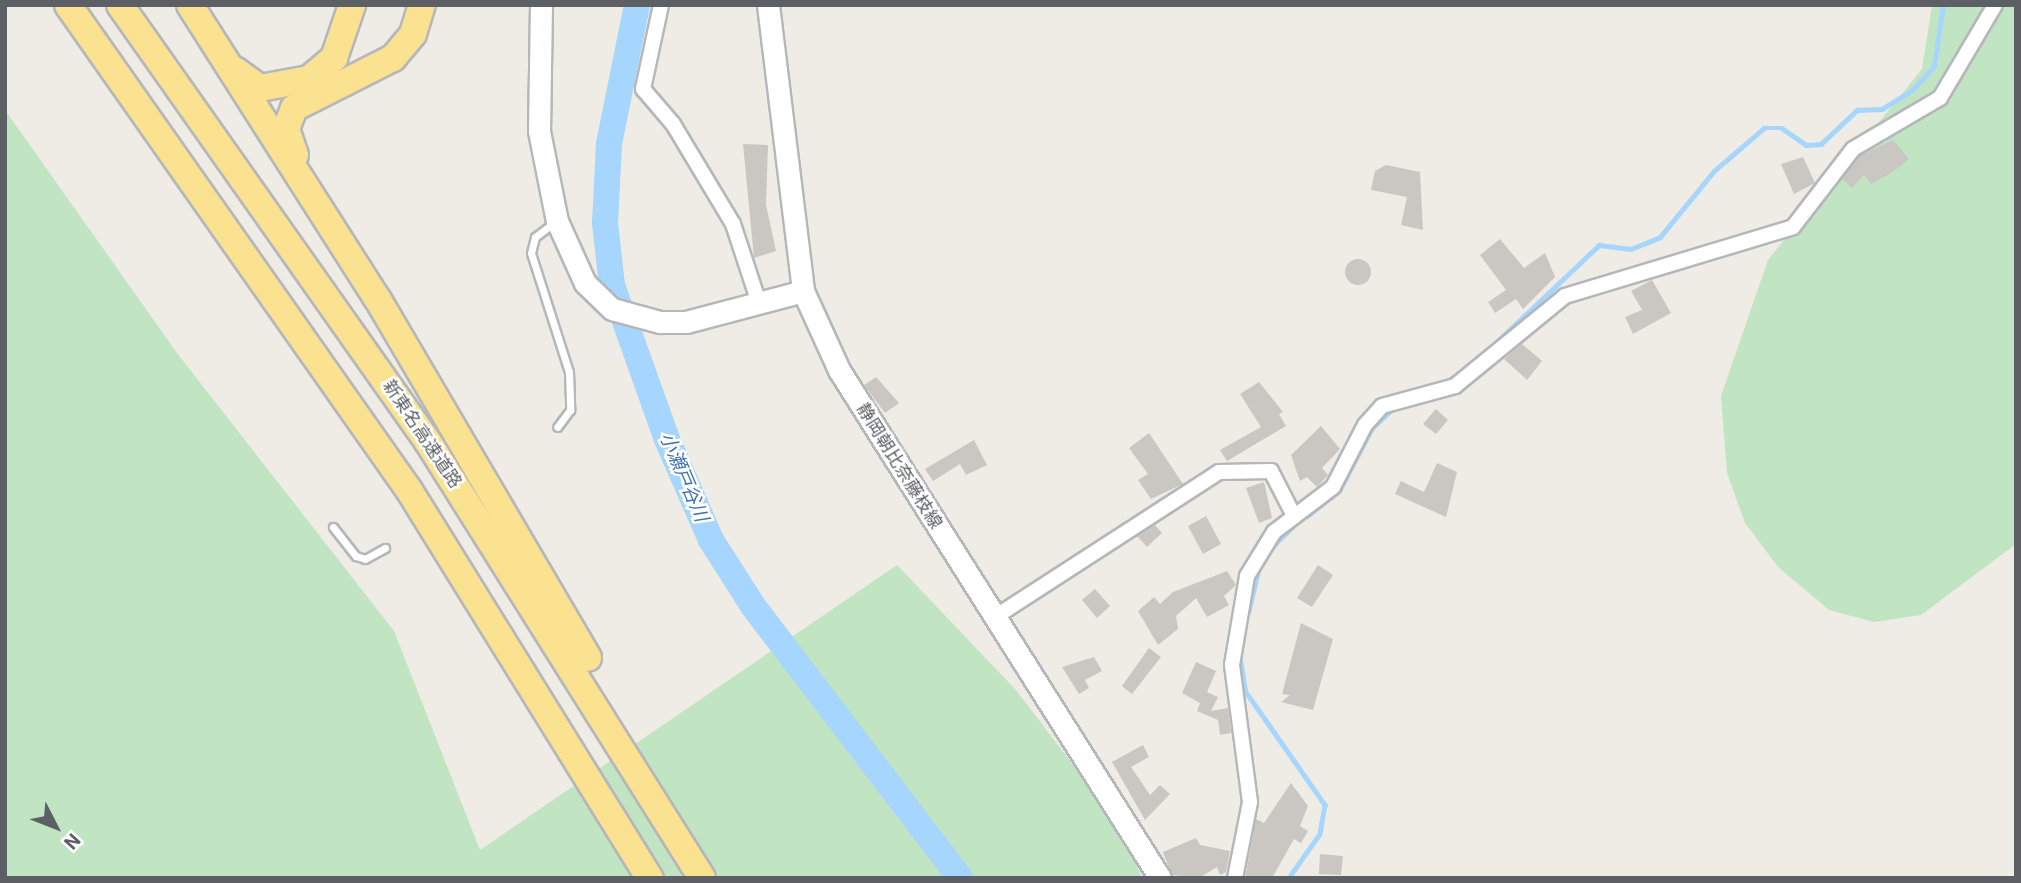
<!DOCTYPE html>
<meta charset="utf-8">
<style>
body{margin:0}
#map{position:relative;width:2021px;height:883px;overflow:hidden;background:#eeece4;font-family:Roboto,"Noto Sans JP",sans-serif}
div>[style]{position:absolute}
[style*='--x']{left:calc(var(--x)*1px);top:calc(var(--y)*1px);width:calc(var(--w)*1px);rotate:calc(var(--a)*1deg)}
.green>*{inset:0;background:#c1e5c2}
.stream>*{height:4.5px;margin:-2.25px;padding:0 2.25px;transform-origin:2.25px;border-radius:2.25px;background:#a6d5fd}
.river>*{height:26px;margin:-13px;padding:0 13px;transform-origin:13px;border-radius:13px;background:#a6d5fd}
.building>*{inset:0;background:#cac7c2}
.round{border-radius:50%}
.roads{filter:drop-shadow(2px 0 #b5b7bb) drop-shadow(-2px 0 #b5b7bb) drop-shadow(0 2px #b5b7bb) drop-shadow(0 -2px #b5b7bb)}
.lane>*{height:7px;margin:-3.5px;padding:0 3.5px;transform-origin:3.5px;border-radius:3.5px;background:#fff}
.street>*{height:14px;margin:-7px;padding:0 7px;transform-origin:7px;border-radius:7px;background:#fff}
.secondary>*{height:21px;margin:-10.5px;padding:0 10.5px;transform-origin:10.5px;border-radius:10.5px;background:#fff}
.highway>*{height:26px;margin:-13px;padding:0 13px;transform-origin:13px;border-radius:13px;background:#fae290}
span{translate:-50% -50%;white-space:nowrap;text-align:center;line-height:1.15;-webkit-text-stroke:5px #fff;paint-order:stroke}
.street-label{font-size:18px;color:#5c6064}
.water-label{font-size:19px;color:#4375ae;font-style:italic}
.frame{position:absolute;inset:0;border:7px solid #5c6064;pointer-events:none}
.north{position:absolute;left:21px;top:792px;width:70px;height:70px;-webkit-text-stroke:5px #fff;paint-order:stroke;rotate:132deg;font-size:19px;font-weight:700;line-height:28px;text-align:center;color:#5c6064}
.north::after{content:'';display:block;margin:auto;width:24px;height:32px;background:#5c6064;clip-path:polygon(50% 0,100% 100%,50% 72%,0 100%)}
</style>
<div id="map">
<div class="green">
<i style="clip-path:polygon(1932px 5px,2016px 5px,2016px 544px,1921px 615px,1874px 622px,1829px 610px,1778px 567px,1745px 523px,1727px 473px,1721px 396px,1768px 260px,1922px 69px)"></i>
<i style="clip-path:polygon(5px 110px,177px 353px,394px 631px,480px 850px,897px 565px,1015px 689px,1120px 826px,1142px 878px,5px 878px)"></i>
</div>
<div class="stream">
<i style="--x:1469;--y:368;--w:179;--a:-43.4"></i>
<i style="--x:1599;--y:245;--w:32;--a:7"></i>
<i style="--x:1631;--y:249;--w:31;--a:-22"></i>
<i style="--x:1660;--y:237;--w:85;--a:-50.7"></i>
<i style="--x:1714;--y:171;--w:66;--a:-40.7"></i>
<i style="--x:1764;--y:128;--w:18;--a:0"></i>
<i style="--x:1782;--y:128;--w:29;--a:35"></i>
<i style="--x:1806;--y:145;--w:15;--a:-4"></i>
<i style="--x:1821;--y:144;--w:50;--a:-43.4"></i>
<i style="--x:1857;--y:110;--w:25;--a:-2"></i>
<i style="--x:1882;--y:109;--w:34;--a:-32"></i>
<i style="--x:1911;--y:91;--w:34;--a:-47"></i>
<i style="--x:1934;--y:66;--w:62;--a:-81.6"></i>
<i style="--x:1307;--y:516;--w:41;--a:-38"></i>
<i style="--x:1339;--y:491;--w:71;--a:-62.4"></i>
<i style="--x:1372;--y:428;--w:26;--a:-43"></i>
<i style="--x:1273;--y:546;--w:30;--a:-45"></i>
<i style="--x:1248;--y:613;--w:43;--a:-76.6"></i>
<i style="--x:1240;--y:656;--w:36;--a:81"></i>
<i style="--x:1246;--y:692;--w:138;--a:55"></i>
<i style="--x:1325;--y:805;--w:29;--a:100"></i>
<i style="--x:1320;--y:834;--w:54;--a:125.2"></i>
</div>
<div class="river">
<i style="--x:637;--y:5;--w:142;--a:101.4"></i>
<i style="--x:609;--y:144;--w:79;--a:92.9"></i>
<i style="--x:605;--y:223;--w:62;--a:83.6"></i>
<i style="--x:612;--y:285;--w:161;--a:70.4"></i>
<i style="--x:666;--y:437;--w:112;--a:66.4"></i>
<i style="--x:711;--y:540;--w:78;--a:57.5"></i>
<i style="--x:753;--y:606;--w:342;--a:52.7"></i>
</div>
<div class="building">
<i style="clip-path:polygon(1893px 140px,1909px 159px,1891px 173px,1871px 184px,1864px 175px,1852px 188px,1842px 179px,1859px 156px)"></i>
<i style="clip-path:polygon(743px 144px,768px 145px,766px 205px,776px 251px,754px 258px)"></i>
<i style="clip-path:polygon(1803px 157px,1815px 183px,1794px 194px,1781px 164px)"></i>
<i style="clip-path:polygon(1386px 165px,1420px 172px,1423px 230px,1401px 225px,1407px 197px,1371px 190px,1375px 171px)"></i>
<i style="clip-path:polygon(1500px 239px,1524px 268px,1545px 253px,1555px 277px,1523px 309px,1516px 299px,1495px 313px,1488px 302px,1506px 290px,1480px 255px)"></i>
<i class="round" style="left:1345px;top:259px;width:26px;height:26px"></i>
<i style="clip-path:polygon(1652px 280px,1671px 313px,1633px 334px,1625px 317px,1642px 310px,1631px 291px)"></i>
<i style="clip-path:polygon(1522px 344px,1542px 361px,1527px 380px,1504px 359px)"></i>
<i style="clip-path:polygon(876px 377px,899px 403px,885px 413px,864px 385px)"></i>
<i style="clip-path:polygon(1259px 382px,1283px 412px,1279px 414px,1286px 426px,1227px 461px,1220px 450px,1261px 427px,1240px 394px)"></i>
<i style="clip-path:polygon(1436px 409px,1448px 420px,1436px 434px,1423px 424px)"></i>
<i style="clip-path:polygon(1321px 426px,1340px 449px,1322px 468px,1328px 475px,1317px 487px,1307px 477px,1300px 481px,1291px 455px)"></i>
<i style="clip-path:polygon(1149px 433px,1183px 484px,1151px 499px,1138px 480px,1148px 474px,1129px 448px)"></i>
<i style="clip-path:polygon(974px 440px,987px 465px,966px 475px,960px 464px,933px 481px,925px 469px)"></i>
<i style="clip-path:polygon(1437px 463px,1457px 472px,1446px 517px,1395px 494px,1401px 481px,1424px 492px)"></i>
<i style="clip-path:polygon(1264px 482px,1272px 518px,1259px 523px,1246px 488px)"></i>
<i style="clip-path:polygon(1206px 516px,1221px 544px,1203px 554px,1188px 526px)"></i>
<i style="clip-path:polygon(1155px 525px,1162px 533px,1147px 547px,1137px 536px)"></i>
<i style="clip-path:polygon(1318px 565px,1333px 575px,1312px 607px,1297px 598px)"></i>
<i style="clip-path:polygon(1227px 571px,1236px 585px,1224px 596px,1229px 605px,1207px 617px,1196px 598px,1176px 616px,1178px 629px,1158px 645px,1138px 611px,1154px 597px,1160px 604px,1173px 592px)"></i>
<i style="clip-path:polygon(1095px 589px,1110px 606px,1097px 618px,1082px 600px)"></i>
<i style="clip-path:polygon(1301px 623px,1333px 639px,1313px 710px,1281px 702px,1290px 695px,1282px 694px)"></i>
<i style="clip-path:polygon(1149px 648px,1161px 657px,1132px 694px,1122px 686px)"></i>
<i style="clip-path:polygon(1094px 657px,1102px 671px,1085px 680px,1089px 688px,1079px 694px,1062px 667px)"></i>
<i style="clip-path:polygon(1196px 662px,1216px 671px,1207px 692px,1218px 697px,1211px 711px,1228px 708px,1231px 733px,1220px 735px,1218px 720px,1197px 711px,1200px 703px,1182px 693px)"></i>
<i style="clip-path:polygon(1143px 745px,1149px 757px,1131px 767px,1150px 795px,1160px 785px,1170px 794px,1145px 820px,1112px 762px)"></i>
<i style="clip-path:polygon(1291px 783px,1308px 806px,1300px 826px,1308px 831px,1301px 843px,1294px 839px,1272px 878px,1245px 878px,1256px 819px,1264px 823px)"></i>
<i style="clip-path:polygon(1196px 838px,1200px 845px,1230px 851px,1226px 872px,1220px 875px,1217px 867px,1199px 878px,1172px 875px,1163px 852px)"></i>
<i style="clip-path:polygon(1320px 854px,1343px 856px,1341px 875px,1319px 874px)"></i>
</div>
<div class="roads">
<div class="lane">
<i style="--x:555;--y:222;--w:25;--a:143"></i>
<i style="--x:535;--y:237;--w:16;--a:104"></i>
<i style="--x:531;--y:253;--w:125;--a:72.3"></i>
<i style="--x:569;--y:372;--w:38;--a:88"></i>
<i style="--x:570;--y:410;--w:21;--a:127"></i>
<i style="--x:333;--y:527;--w:37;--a:52"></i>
<i style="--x:356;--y:556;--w:9;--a:18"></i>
<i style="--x:365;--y:559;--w:23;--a:-29"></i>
</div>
<div class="street">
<i style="--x:661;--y:5;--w:86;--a:102.1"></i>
<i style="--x:643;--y:89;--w:46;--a:49.4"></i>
<i style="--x:673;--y:124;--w:117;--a:59"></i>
<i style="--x:733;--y:224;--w:83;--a:71.8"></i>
<i style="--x:995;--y:617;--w:267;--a:-32.9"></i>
<i style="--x:1219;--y:472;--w:52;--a:-1.1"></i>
<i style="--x:1271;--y:471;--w:51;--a:62.9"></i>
<i style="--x:1235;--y:878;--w:77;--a:-78.8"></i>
<i style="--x:1250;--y:802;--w:138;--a:-97.5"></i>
<i style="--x:1232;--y:665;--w:90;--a:-80.4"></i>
<i style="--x:1247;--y:576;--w:52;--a:-58.5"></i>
<i style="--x:1274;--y:532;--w:74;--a:-37.3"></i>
<i style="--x:1333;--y:487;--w:70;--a:-62.7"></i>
<i style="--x:1365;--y:425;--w:25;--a:-48"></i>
<i style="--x:1382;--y:406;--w:76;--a:-15.3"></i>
<i style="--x:1455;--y:386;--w:142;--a:-39.3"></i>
<i style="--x:1565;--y:296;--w:238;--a:-16.8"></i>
<i style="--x:1793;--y:227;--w:98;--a:-52.4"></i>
<i style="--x:1853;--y:149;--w:101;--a:-30.4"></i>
<i style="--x:1940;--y:98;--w:108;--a:-59.4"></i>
</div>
<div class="secondary">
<i style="--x:541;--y:5;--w:126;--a:90.9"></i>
<i style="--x:539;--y:131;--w:92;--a:78.7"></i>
<i style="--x:557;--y:221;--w:68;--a:65.7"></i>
<i style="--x:585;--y:283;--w:37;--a:44"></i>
<i style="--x:612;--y:309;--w:50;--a:15.2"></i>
<i style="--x:660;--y:322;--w:26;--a:0"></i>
<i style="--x:686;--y:322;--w:121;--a:-14.8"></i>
<i style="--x:768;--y:5;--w:288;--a:83"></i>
<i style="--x:803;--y:291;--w:87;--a:65.5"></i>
<i style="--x:839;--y:370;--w:601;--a:57.71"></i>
</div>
<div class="highway">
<i style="--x:68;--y:5;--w:593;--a:54.89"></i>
<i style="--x:409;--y:490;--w:457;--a:58.2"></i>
<i style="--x:120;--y:5;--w:535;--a:54.82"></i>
<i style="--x:428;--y:442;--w:515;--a:57.85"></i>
<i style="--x:190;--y:5;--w:348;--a:57.5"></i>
<i style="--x:377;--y:298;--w:417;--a:59.6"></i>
<i style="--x:235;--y:70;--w:31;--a:36"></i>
<i style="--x:260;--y:88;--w:50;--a:-10.4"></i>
<i style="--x:309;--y:79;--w:33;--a:-40"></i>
<i style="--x:334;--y:58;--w:56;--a:-71.2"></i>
<i style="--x:295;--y:155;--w:28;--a:-109"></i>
<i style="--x:286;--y:129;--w:22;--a:-69"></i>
<i style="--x:294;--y:108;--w:111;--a:-26.8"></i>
<i style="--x:393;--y:58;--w:31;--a:-50"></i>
<i style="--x:413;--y:34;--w:30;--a:-73"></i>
</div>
</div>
<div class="street-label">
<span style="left:422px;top:434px;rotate:56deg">新東名高速道路</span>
<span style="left:899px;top:466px;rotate:58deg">静岡朝比奈藤枝線</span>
</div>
<div class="water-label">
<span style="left:684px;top:477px;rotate:67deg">小瀬戸谷川</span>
</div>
<div class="frame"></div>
<div class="north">N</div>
</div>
